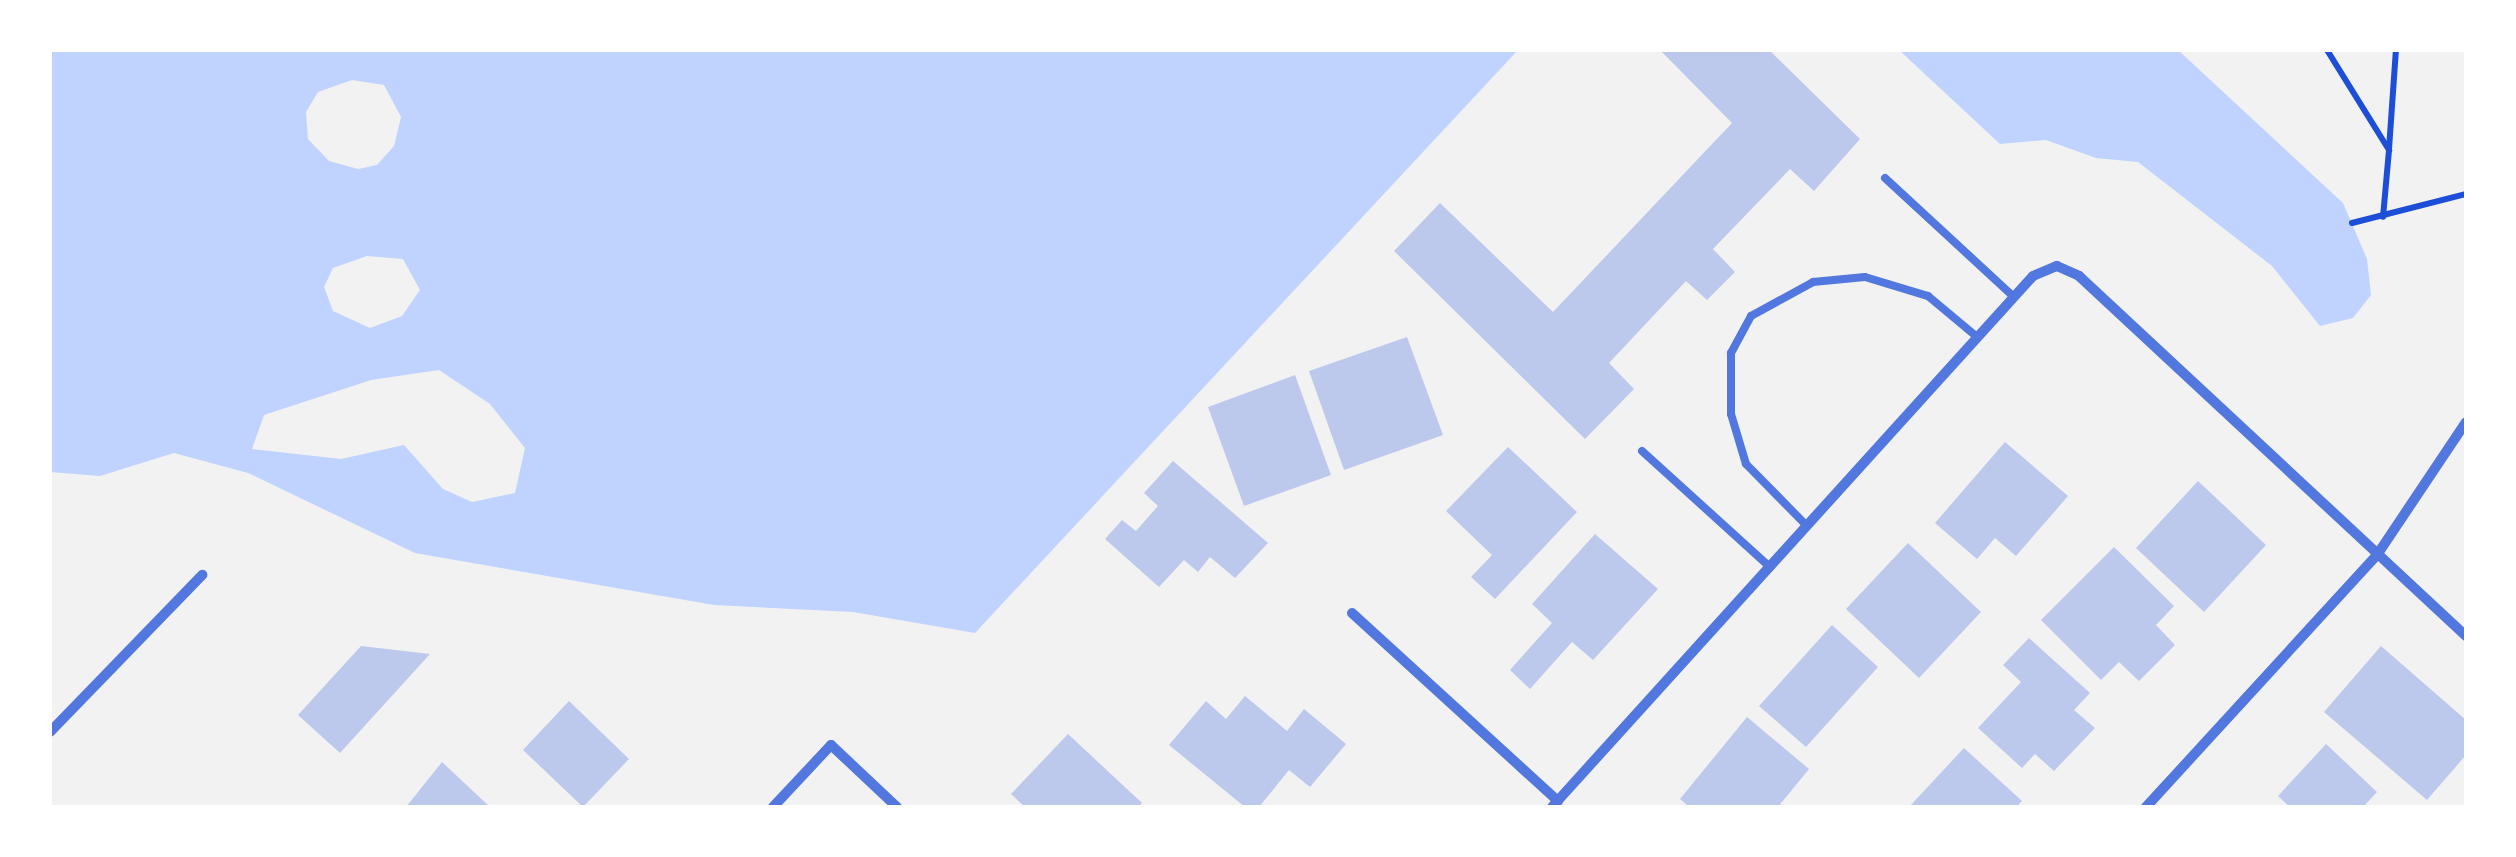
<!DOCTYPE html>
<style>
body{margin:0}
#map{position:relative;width:2516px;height:857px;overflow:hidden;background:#f2f2f2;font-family:"Public Sans",sans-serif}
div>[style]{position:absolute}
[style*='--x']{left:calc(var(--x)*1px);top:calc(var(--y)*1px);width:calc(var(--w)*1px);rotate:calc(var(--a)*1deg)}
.water>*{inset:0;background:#bfd3fe}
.building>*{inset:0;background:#bdc9ec}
.path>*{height:6px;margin:-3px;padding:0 3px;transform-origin:3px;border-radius:3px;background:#1d4ed8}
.service>*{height:8px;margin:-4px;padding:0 4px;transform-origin:4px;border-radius:4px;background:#5277de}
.minor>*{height:10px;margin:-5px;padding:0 5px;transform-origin:5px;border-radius:5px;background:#5277de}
span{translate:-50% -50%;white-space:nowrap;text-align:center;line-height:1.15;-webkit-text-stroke:10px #fff;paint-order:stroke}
.frame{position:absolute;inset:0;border:52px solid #fff;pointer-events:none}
</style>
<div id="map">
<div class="water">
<i style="clip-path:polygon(evenodd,50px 50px,1518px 50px,975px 633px,853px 612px,714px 605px,415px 553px,248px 473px,174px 453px,100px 476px,50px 472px,50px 50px,352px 80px,384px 85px,401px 117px,394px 146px,377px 165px,358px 169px,329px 161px,308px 139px,306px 112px,318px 92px,352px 80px,50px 50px,367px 256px,403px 259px,420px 290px,402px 316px,370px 328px,333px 311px,324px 287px,333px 268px,367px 256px,50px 50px,439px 370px,490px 404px,525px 448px,515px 493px,472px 502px,443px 489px,404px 445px,341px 459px,252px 449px,264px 415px,371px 380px,439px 370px)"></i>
<i style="clip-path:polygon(1899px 50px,2178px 50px,2343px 203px,2367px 259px,2371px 295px,2353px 318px,2320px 326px,2272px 266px,2138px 162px,2096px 158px,2046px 140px,2000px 144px)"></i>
</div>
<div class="building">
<i style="clip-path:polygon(1660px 50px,1769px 50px,1860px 139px,1814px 191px,1790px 169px,1713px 249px,1735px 272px,1707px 300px,1686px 281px,1609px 363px,1634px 389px,1585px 439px,1394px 251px,1440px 203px,1553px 312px,1732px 123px)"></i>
<i style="clip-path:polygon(1407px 337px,1443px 435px,1344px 470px,1309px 371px)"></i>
<i style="clip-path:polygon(1295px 375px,1331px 475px,1244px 506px,1208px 407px)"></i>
<i style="clip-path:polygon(2005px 442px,2068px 496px,2016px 556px,1995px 538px,1977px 559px,1935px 523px)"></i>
<i style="clip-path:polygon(1508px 447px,1577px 512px,1495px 599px,1471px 577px,1492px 555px,1446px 511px)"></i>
<i style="clip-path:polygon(1173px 461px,1268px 543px,1235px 578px,1210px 557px,1198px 572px,1184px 560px,1159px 587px,1105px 539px,1122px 520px,1136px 531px,1158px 506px,1144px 493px)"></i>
<i style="clip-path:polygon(2198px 481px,2266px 545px,2204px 612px,2136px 548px)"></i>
<i style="clip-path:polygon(1595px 534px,1658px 589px,1593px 660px,1572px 642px,1530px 689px,1510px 670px,1552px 623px,1532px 604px)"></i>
<i style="clip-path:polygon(1908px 543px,1981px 612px,1919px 678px,1846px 609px)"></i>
<i style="clip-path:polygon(2114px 547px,2174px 606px,2156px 625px,2175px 645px,2139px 681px,2119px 662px,2101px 680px,2041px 620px)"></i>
<i style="clip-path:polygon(1832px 625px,1878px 667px,1806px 747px,1759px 706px)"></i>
<i style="clip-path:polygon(2029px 638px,2090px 693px,2074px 710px,2095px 728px,2054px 771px,2035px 754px,2022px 768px,1978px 728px,2021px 682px,2003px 665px)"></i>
<i style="clip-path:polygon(361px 646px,430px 654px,340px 753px,298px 715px)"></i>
<i style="clip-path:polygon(2381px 646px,2466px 720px,2466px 755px,2427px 800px,2324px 712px)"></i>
<i style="clip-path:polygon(1245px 696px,1287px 731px,1304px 709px,1346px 744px,1310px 787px,1289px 770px,1259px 807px,1245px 807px,1169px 745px,1206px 701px,1226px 719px)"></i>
<i style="clip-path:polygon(569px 701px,629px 759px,583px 807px,523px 750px)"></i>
<i style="clip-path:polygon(1747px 717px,1809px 769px,1778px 807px,1689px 807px,1680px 799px)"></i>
<i style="clip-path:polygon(1068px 734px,1142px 803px,1138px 807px,1025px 807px,1011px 794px)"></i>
<i style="clip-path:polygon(2326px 744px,2377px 792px,2363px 807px,2290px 807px,2278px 796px)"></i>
<i style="clip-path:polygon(1964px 748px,2022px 801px,2016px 807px,1909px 807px)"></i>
<i style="clip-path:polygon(442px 762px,490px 807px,406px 807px)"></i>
</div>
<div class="path">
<i style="--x:2327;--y:50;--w:118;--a:58.2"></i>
<i style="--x:2389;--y:150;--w:67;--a:95.1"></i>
<i style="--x:2389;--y:149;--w:99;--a:-86"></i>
<i style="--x:2352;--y:223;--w:118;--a:-14.3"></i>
</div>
<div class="service">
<i style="--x:1885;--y:178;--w:176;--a:42.7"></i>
<i style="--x:1642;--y:451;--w:173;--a:42.2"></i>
<i style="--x:1807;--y:526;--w:87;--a:-134.5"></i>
<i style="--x:1746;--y:464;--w:52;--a:-106.7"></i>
<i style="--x:1731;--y:414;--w:61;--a:-90"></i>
<i style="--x:1731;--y:353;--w:42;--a:-61.6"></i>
<i style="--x:1751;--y:316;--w:71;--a:-28.7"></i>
<i style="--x:1813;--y:282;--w:52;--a:-5.5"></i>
<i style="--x:1865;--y:277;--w:66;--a:16.8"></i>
<i style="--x:1928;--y:296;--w:64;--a:39.9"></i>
</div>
<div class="minor">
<i style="--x:1352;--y:613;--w:279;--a:42.4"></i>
<i style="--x:50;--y:732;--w:219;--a:-45.9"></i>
<i style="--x:773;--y:807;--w:85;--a:-46.9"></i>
<i style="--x:831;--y:745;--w:91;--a:43.2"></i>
<i style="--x:1552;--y:807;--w:716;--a:-47.83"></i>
<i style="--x:2033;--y:276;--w:26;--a:-23"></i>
<i style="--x:2057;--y:266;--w:24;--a:24"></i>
<i style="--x:2079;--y:276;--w:529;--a:42.93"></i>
<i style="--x:2146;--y:807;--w:342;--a:-47.5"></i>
<i style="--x:2377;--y:555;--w:160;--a:-56.2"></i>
</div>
<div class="frame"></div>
</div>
